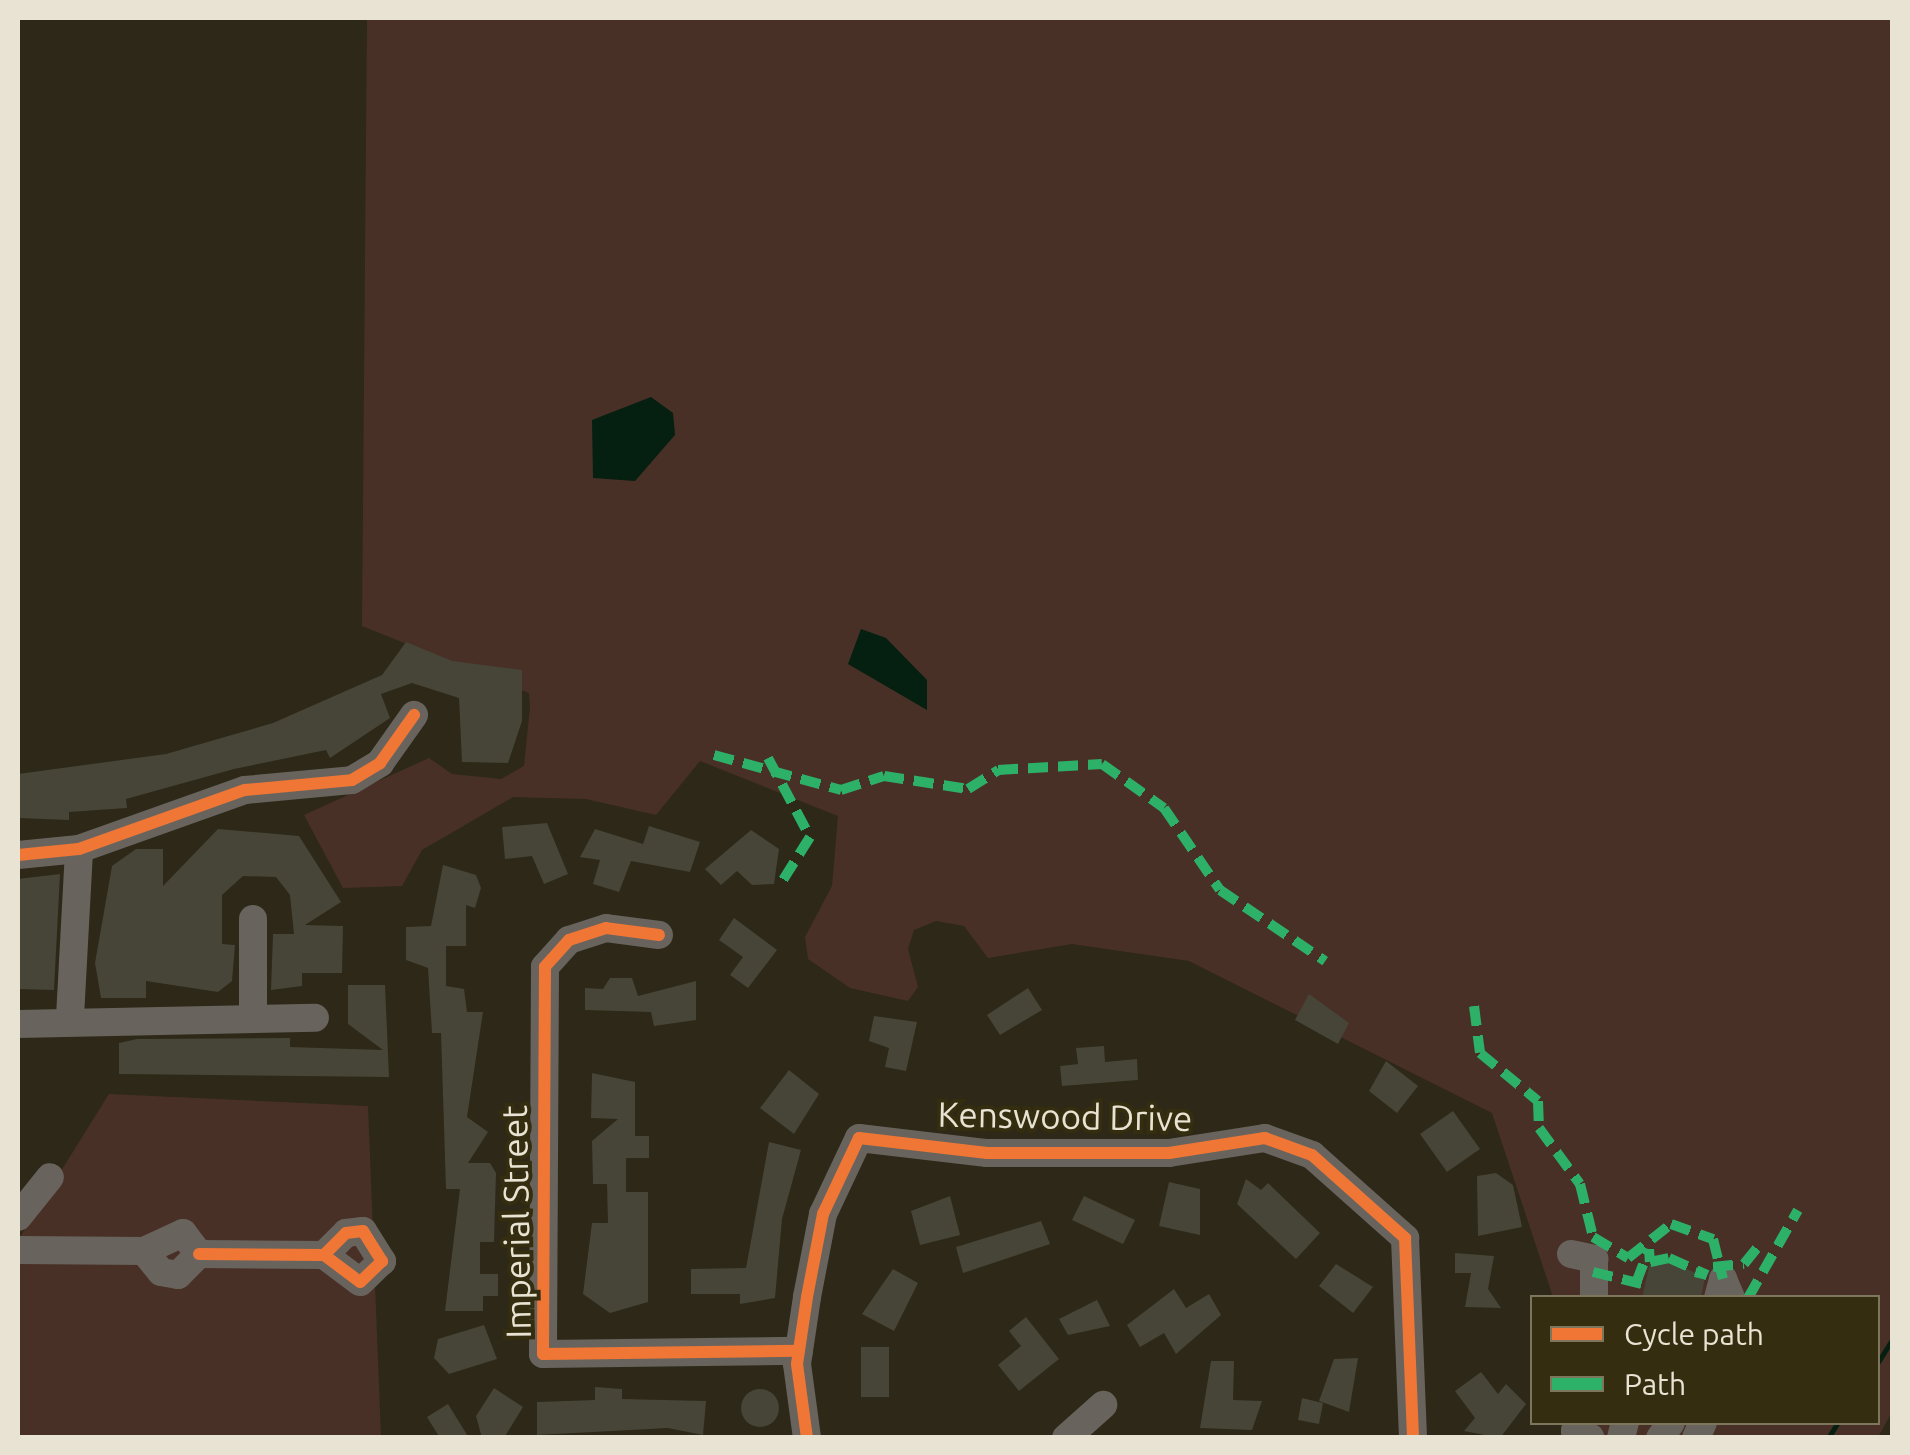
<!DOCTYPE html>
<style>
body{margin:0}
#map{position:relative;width:1910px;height:1455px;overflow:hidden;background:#2d2817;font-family:Ubuntu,sans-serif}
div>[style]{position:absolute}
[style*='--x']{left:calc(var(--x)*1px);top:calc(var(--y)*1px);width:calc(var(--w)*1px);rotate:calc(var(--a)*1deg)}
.green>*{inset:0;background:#493027}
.water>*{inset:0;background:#051f10}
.stream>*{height:5px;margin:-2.5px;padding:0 2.5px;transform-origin:2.5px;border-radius:2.5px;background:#051f10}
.building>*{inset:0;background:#464537}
.round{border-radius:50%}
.minor>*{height:28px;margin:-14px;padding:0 14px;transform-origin:14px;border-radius:14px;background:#68645d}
.quiet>*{height:10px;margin-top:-5px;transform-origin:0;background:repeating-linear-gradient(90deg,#2db169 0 20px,transparent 0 30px)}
.cycleway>*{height:12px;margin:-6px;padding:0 6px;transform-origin:6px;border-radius:6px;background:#f07635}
span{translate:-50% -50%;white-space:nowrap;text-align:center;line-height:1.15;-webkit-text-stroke:8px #352d0f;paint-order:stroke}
.street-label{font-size:35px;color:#e8e3d2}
.frame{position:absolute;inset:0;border:20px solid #e8e3d2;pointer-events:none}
.legend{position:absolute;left:1530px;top:1295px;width:350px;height:130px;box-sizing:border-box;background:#352d0f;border:2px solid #7d765d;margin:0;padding:12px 18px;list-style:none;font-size:30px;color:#e8e3d2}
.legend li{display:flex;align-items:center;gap:20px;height:50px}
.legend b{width:50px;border:2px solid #7d765d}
</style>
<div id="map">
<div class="green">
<i style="clip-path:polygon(367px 18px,1892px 18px,1892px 1412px,1878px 1437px,1566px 1437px,1569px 1423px,1878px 1422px,1878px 1298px,1553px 1297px,1492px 1113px,1189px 961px,1072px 944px,988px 958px,964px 926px,936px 921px,914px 930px,908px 949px,918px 987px,908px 1001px,850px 988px,808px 959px,805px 937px,832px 886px,838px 816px,700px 761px,656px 815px,586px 799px,513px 797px,422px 850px,402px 886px,343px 888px,304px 815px,429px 758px,452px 774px,501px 779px,524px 766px,530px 707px,529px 693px,362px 626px)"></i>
<i style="clip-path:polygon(109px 1094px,368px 1106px,381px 1437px,18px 1437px,18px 1240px)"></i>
</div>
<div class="water">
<i style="clip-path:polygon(651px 397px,673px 413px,675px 435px,635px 481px,593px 478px,592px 420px)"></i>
<i style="clip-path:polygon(861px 629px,886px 638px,927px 680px,927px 710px,848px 664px)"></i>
</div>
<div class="stream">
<i style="--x:1878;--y:1362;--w:26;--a:-58"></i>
<i style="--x:1828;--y:1438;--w:19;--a:-58"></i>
</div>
<div class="building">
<i style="clip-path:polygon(406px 642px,452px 661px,522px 670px,522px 721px,508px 763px,462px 762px,459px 698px,412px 683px,381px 694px,390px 718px,330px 758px,326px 750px,234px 769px,126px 799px,127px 808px,69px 812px,69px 820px,18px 818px,18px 774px,166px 754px,273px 723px,382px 675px)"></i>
<i style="clip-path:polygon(547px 823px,568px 874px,544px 884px,532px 856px,505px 859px,502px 827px)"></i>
<i style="clip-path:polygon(649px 826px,700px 842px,690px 872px,631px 861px,619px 892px,593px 884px,600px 860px,580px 857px,595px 829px,643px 844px)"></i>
<i style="clip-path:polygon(218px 829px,299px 836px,341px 902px,305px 925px,343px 926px,342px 973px,302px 973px,302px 986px,271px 990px,273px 934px,294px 934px,290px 895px,276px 877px,243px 876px,222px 895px,222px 944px,235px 945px,232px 981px,218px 992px,146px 981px,146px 998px,101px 998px,95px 963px,112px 866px,136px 849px,163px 849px,163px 886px)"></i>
<i style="clip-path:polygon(751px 830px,779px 849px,774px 884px,752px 885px,737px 871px,721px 885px,705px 869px)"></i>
<i style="clip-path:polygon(443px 865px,476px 875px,481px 888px,475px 908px,466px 905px,466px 946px,446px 946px,446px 986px,464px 989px,467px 1012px,483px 1012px,467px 1117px,488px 1132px,468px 1163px,490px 1163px,496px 1173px,494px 1242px,480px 1242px,480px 1274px,498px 1274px,498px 1296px,483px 1296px,483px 1311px,445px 1311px,460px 1189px,446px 1189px,441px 1033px,432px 1033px,428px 968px,406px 960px,406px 927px,431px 926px)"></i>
<i style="clip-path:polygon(60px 874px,54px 990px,18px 989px,18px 879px)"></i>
<i style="clip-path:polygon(734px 918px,777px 950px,748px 988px,730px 975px,743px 957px,719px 940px)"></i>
<i style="clip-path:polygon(610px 978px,632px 978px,638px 996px,696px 981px,696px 1020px,654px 1026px,651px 1012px,585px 1010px,585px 988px,603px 989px)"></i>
<i style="clip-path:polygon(348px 985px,385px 985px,389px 1077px,119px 1074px,119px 1043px,137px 1039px,290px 1038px,290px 1047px,383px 1050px,348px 1024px)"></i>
<i style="clip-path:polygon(1028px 988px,1042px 1010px,1000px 1035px,987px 1015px)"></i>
<i style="clip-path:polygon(1309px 994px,1349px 1023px,1338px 1044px,1295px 1020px)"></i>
<i style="clip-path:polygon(874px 1016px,917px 1022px,906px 1071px,885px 1067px,889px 1048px,869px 1041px)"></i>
<i style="clip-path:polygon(1104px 1046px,1105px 1062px,1137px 1059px,1138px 1080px,1062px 1086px,1060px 1066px,1078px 1064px,1076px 1048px)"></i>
<i style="clip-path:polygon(1386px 1061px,1418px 1086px,1397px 1113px,1369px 1091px)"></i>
<i style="clip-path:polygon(789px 1070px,819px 1094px,794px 1134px,760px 1108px)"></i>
<i style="clip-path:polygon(592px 1073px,635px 1082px,635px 1136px,649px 1136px,649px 1158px,626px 1158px,626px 1192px,648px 1192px,648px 1302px,610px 1313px,583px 1294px,592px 1223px,608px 1223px,607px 1184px,593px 1184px,592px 1141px,618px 1119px,591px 1118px)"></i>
<i style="clip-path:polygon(1453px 1111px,1480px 1149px,1447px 1172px,1420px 1134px)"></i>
<i style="clip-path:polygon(769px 1142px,801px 1150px,782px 1219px,775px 1298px,740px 1304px,740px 1294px,691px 1294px,691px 1269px,746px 1268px)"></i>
<i style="clip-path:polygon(1496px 1173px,1513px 1185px,1522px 1227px,1478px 1236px,1477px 1176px)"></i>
<i style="clip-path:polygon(1246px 1179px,1261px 1190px,1268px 1183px,1320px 1233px,1296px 1259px,1237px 1204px)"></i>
<i style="clip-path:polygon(1169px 1182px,1200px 1189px,1200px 1235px,1159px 1226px)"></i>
<i style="clip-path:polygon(950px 1196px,960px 1235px,920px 1245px,911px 1211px)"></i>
<i style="clip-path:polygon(1084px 1196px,1135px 1220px,1123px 1244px,1072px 1220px)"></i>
<i style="clip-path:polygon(1041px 1221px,1050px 1244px,963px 1273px,956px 1247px)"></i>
<i style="clip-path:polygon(1455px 1253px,1494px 1256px,1488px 1289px,1501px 1308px,1465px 1307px,1471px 1273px,1455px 1273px)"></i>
<i style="clip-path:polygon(1671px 1262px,1705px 1277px,1701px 1298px,1642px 1298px,1650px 1263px)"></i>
<i style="clip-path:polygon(1336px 1264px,1373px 1287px,1353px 1313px,1319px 1286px)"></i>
<i style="clip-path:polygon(893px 1269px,918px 1283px,894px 1331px,862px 1314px)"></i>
<i style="clip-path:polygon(1174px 1289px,1186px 1308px,1209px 1294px,1221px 1315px,1176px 1354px,1164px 1333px,1140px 1347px,1127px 1325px)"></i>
<i style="clip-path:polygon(1097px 1300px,1110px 1326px,1068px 1335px,1059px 1319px)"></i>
<i style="clip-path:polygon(1026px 1317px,1059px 1359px,1019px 1391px,998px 1365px,1021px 1346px,1009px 1331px)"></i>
<i style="clip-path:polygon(484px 1325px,497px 1359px,449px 1374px,434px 1358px,438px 1339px)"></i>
<i style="clip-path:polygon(861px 1347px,889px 1347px,889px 1397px,861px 1397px)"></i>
<i style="clip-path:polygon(1358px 1358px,1349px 1412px,1319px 1401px,1334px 1359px)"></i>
<i style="clip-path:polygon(1211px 1361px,1234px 1361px,1233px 1400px,1262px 1401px,1252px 1430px,1200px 1428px)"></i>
<i style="clip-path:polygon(1481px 1372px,1498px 1394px,1506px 1384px,1526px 1404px,1500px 1438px,1464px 1431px,1475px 1418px,1455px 1391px)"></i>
<i style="clip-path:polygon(595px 1387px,622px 1389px,622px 1399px,706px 1401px,703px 1435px,668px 1428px,537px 1435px,537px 1402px,595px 1400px)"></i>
<i style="clip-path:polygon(494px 1388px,523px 1407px,504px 1438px,482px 1438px,476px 1416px)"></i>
<i class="round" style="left:741px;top:1389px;width:38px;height:38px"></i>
<i style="clip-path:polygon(1302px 1398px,1323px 1403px,1319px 1424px,1298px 1420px)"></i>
<i style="clip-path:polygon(448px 1404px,469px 1438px,440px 1438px,427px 1417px)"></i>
</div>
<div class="minor">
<i style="--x:18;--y:855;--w:61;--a:-5.6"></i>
<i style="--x:79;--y:849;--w:176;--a:-19.6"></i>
<i style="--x:245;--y:790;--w:107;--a:-5.3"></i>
<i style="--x:352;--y:780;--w:33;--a:-31"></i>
<i style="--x:380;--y:763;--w:59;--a:-54.7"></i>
<i style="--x:659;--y:935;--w:53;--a:-172.5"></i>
<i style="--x:606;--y:928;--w:39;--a:162"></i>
<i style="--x:569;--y:940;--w:36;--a:132"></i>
<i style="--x:545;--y:967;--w:387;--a:90.3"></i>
<i style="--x:543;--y:1354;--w:256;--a:-0.7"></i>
<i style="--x:70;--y:1017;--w:168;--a:-86.9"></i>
<i style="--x:253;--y:1018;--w:99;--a:-90"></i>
<i style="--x:18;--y:1024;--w:297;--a:-1.2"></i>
<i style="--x:18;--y:1217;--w:51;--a:-51.3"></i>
<i style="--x:18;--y:1250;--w:126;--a:0.5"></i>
<i style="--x:144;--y:1251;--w:43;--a:-24.8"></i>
<i style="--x:183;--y:1233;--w:26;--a:53"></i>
<i style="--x:144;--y:1251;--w:27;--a:51"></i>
<i style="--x:161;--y:1272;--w:17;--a:10"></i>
<i style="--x:178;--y:1275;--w:30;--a:-45"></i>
<i style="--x:199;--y:1254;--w:125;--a:0.5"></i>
<i style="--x:324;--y:1255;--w:31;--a:-45"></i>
<i style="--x:346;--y:1233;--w:17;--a:-7"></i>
<i style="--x:363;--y:1231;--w:36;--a:58"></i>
<i style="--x:382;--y:1261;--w:30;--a:136"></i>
<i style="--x:360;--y:1282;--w:45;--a:-143.1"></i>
<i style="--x:1571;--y:1254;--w:24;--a:12"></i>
<i style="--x:1594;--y:1259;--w:39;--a:90"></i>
<i style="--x:1718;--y:1298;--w:20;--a:-75"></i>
<i style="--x:1723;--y:1279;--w:21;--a:67"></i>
<i style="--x:1577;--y:1422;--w:9;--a:103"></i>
<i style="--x:1575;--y:1431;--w:17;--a:24"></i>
<i style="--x:807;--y:1438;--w:75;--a:-97.7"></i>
<i style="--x:797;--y:1364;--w:68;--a:-81.5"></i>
<i style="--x:807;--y:1297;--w:85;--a:-79.1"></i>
<i style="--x:823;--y:1214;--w:84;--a:-64.7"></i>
<i style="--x:859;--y:1138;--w:129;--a:6.7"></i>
<i style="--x:987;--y:1153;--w:182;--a:0"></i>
<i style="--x:1169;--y:1153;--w:97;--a:-8.9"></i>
<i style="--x:1265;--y:1138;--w:50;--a:19.9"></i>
<i style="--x:1312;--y:1155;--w:125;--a:41.7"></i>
<i style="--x:1405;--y:1238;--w:200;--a:87.7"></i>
<i style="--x:1066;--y:1438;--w:50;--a:-41.7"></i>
<i style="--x:1621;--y:1438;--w:16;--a:-76"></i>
<i style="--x:1660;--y:1438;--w:19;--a:-55"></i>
<i style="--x:1696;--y:1438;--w:17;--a:-66"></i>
</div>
<div class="quiet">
<i style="--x:714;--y:755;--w:132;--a:15.4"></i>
<i style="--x:841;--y:790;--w:45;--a:-18"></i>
<i style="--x:884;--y:776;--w:85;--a:8.8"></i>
<i style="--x:968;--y:789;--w:36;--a:-32"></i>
<i style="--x:998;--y:770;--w:104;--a:-3.3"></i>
<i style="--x:1102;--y:764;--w:76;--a:35.4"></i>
<i style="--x:1164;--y:808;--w:99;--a:55.7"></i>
<i style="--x:1220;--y:890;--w:127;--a:34.1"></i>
<i style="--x:768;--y:758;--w:89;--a:62"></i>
<i style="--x:810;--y:837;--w:51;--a:122.1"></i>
<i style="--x:1474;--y:1006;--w:47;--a:82.7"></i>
<i style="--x:1480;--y:1053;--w:75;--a:39.6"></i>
<i style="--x:1538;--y:1101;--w:27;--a:88"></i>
<i style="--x:1539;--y:1128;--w:69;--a:53.8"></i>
<i style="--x:1580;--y:1184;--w:55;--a:76.2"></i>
<i style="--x:1593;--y:1237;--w:41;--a:31"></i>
<i style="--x:1628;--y:1258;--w:55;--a:-38.3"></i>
<i style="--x:1671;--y:1224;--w:45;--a:19.7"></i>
<i style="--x:1713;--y:1239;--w:41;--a:76"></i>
<i style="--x:1713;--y:1267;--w:31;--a:-6"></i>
<i style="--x:1744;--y:1264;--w:22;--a:-51"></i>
<i style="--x:1593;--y:1272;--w:50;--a:13.8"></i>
<i style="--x:1636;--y:1283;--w:36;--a:-69"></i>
<i style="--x:1649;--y:1249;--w:13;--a:86"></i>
<i style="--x:1650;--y:1262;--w:19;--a:-12"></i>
<i style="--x:1669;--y:1258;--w:42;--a:24.1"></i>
<i style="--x:1707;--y:1275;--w:12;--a:-166"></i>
<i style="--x:1748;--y:1298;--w:101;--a:-60.4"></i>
</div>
<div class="cycleway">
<i style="--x:18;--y:855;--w:61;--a:-5.6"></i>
<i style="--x:79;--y:849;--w:176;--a:-19.6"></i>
<i style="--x:245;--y:790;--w:107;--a:-5.3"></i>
<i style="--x:352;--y:780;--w:33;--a:-31"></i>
<i style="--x:380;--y:763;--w:59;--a:-54.7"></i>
<i style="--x:659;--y:935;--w:53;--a:-172.5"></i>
<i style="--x:606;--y:928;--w:39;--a:162"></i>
<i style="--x:569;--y:940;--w:36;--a:132"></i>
<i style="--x:545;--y:967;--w:387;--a:90.3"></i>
<i style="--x:543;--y:1354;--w:256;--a:-0.7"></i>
<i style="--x:199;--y:1254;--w:125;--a:0.5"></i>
<i style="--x:324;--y:1255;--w:31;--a:-45"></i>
<i style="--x:346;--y:1233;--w:17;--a:-7"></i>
<i style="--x:363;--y:1231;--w:36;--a:58"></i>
<i style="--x:382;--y:1261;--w:30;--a:136"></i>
<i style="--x:360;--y:1282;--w:45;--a:-143.1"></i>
<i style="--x:807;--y:1438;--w:75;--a:-97.7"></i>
<i style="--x:797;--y:1364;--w:68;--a:-81.5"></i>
<i style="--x:807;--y:1297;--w:85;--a:-79.1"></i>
<i style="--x:823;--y:1214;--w:84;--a:-64.7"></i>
<i style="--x:859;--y:1138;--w:129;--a:6.7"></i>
<i style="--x:987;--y:1153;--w:182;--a:0"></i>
<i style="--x:1169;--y:1153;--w:97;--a:-8.9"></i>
<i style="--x:1265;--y:1138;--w:50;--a:19.9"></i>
<i style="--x:1312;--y:1155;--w:125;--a:41.7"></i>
<i style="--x:1405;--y:1238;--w:200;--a:87.7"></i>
</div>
<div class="street-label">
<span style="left:1065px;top:1116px;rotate:1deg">Kenswood Drive</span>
<span style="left:516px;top:1222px;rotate:-91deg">Imperial Street</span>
</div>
<div class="frame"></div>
<ul class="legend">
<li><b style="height:12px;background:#f07635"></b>Cycle path</li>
<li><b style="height:12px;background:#2db169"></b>Path</li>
</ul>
</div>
